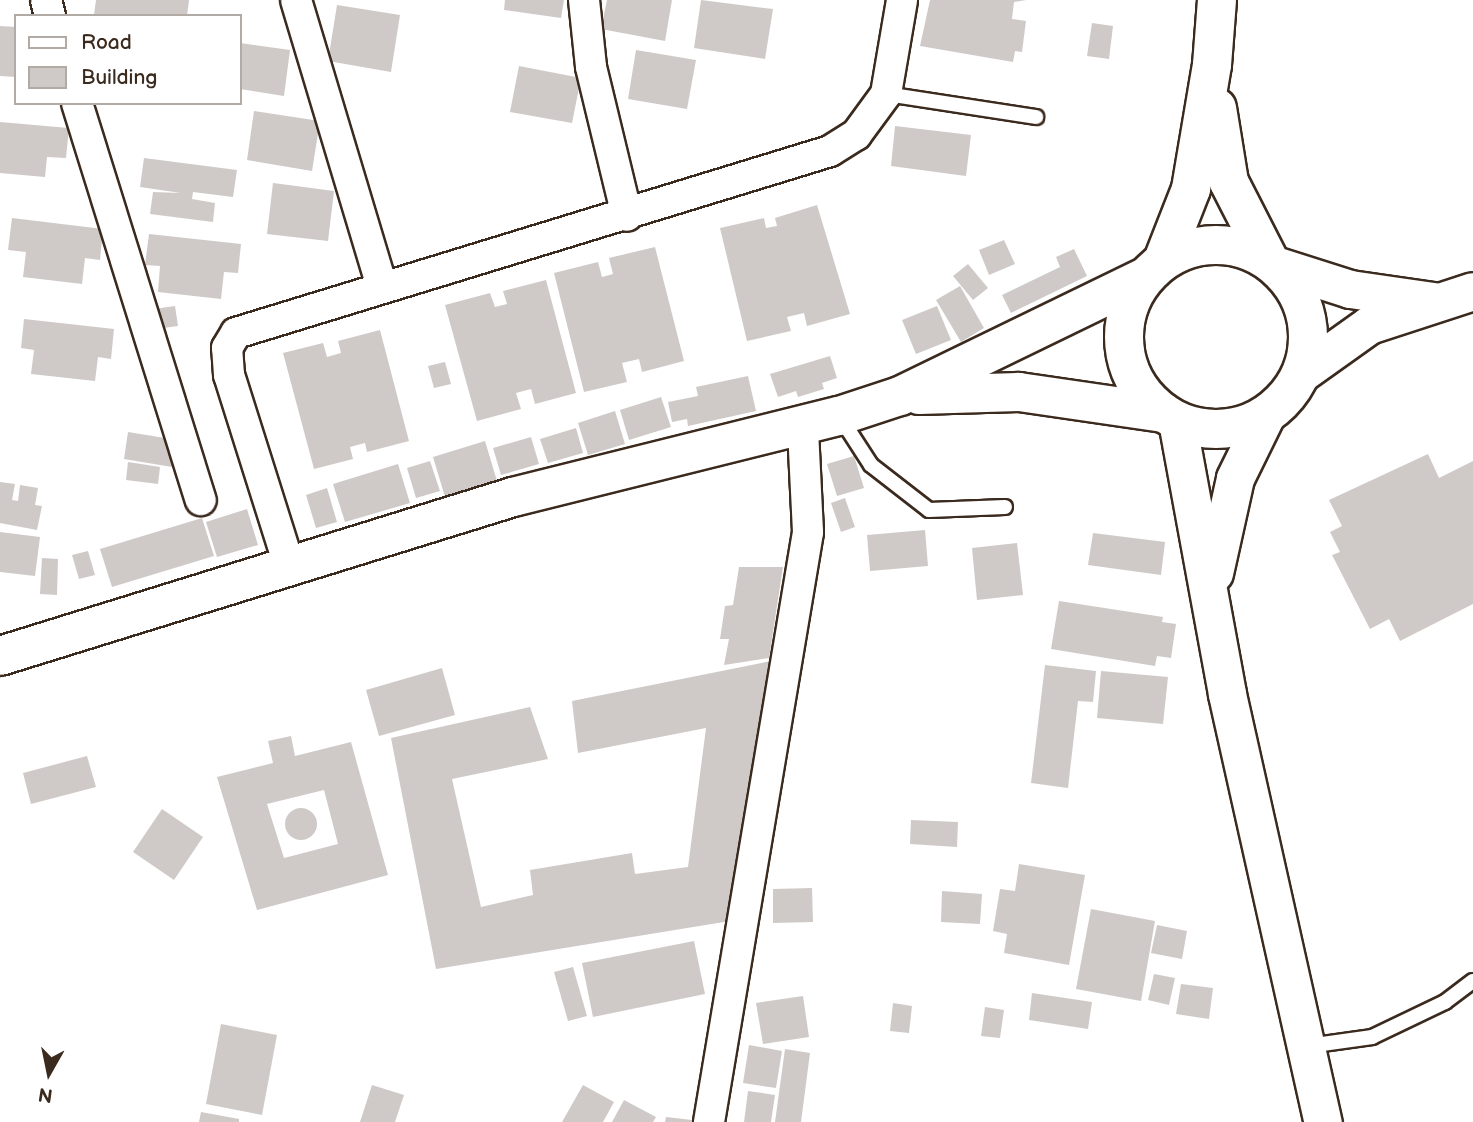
<!DOCTYPE html>
<style>
body{margin:0}
#map{position:relative;width:1473px;height:1122px;overflow:hidden;background:#fff;font-family:"Balsamiq Sans",sans-serif}
div>[style]{position:absolute}
[style*='--x']{left:calc(var(--x)*1px);top:calc(var(--y)*1px);width:calc(var(--w)*1px);rotate:calc(var(--a)*1deg)}
.building>*{inset:0;background:#cfcac7}
.round{border-radius:50%}
.roads{filter:drop-shadow(2px 0 #3b2a1e) drop-shadow(-2px 0 #3b2a1e) drop-shadow(0 2px #3b2a1e) drop-shadow(0 -2px #3b2a1e)}
.service>*{height:14px;margin:-7px;padding:0 7px;transform-origin:7px;border-radius:7px;background:#fff}
.minor>*{height:30px;margin:-15px;padding:0 15px;transform-origin:15px;border-radius:15px;background:#fff}
.tertiary>*{height:37px;margin:-18.5px;padding:0 18.5px;transform-origin:18.5px;border-radius:18.5px;background:#fff}
.secondary>*{height:38px;margin:-19px;padding:0 19px;transform-origin:19px;border-radius:19px;background:#fff}
.secondary>.ring{margin:-19px;padding:0;box-sizing:content-box;background:none;border:38px solid #fff;border-radius:50%}
span{translate:-50% -50%;white-space:nowrap;text-align:center;line-height:1.15;-webkit-text-stroke:6px #fff;paint-order:stroke}
.legend{position:absolute;left:14px;top:14px;width:228px;height:91px;box-sizing:border-box;background:#fff;border:2px solid #b1aaa5;margin:0;padding:9px 12px;list-style:none;font-size:21px;color:#3b2a1e}
.legend li{display:flex;align-items:center;gap:14px;height:35px}
.legend b{width:35px;border:2px solid #b1aaa5}
.north{position:absolute;left:14px;top:1038px;width:70px;height:70px;-webkit-text-stroke:5px #fff;paint-order:stroke;rotate:189deg;font-size:19px;font-weight:700;line-height:28px;text-align:center;color:#3b2a1e}
.north::after{content:'';display:block;margin:auto;width:24px;height:32px;background:#3b2a1e;clip-path:polygon(50% 0,100% 100%,50% 72%,0 100%)}
</style>
<div id="map">
<div class="building">
<i style="clip-path:polygon(96px 0,189px 0,187px 16px,94px 15px)"></i>
<i style="clip-path:polygon(505px 0,564px 0,561px 18px,504px 10px)"></i>
<i style="clip-path:polygon(607px 0,672px 0,665px 41px,601px 29px)"></i>
<i style="clip-path:polygon(701px 0,773px 9px,765px 59px,694px 48px)"></i>
<i style="clip-path:polygon(930px 0,1026px 0,1014px 2px,1012px 19px,1026px 21px,1022px 52px,1015px 51px,1013px 62px,920px 46px)"></i>
<i style="clip-path:polygon(337px 5px,400px 15px,391px 72px,328px 61px)"></i>
<i style="clip-path:polygon(1092px 23px,1113px 26px,1109px 59px,1087px 56px)"></i>
<i style="clip-path:polygon(0 26px,16px 27px,16px 77px,0 76px)"></i>
<i style="clip-path:polygon(240px 43px,290px 50px,284px 96px,240px 89px)"></i>
<i style="clip-path:polygon(636px 50px,696px 60px,687px 109px,628px 99px)"></i>
<i style="clip-path:polygon(519px 66px,581px 78px,572px 123px,510px 112px)"></i>
<i style="clip-path:polygon(254px 111px,320px 121px,312px 171px,247px 160px)"></i>
<i style="clip-path:polygon(0 122px,69px 128px,66px 158px,47px 157px,45px 177px,0 173px)"></i>
<i style="clip-path:polygon(895px 126px,971px 135px,966px 176px,891px 166px)"></i>
<i style="clip-path:polygon(144px 158px,237px 170px,233px 197px,193px 192px,192px 199px,215px 203px,213px 222px,150px 214px,153px 192px,181px 193px,140px 187px)"></i>
<i style="clip-path:polygon(273px 183px,334px 191px,328px 241px,267px 234px)"></i>
<i style="clip-path:polygon(817px 205px,850px 314px,807px 326px,804px 313px,787px 317px,791px 331px,747px 341px,720px 228px,764px 218px,766px 228px,777px 226px,775px 218px)"></i>
<i style="clip-path:polygon(12px 218px,103px 229px,100px 260px,85px 258px,82px 284px,23px 277px,26px 252px,8px 250px)"></i>
<i style="clip-path:polygon(149px 234px,241px 244px,238px 273px,224px 272px,221px 299px,158px 292px,160px 266px,145px 265px)"></i>
<i style="clip-path:polygon(1004px 240px,1015px 264px,989px 275px,979px 250px)"></i>
<i style="clip-path:polygon(655px 247px,684px 361px,642px 372px,639px 359px,622px 363px,627px 382px,584px 392px,554px 273px,598px 262px,602px 277px,613px 274px,609px 258px)"></i>
<i style="clip-path:polygon(1074px 249px,1087px 276px,1011px 313px,1002px 295px,1060px 267px,1056px 257px)"></i>
<i style="clip-path:polygon(968px 264px,988px 288px,973px 300px,953px 276px)"></i>
<i style="clip-path:polygon(546px 280px,576px 393px,535px 404px,531px 389px,516px 393px,521px 409px,477px 421px,445px 305px,490px 293px,495px 307px,507px 304px,503px 291px)"></i>
<i style="clip-path:polygon(960px 286px,984px 328px,961px 342px,936px 300px)"></i>
<i style="clip-path:polygon(175px 306px,178px 326px,156px 329px,154px 309px)"></i>
<i style="clip-path:polygon(937px 306px,951px 340px,916px 354px,902px 320px)"></i>
<i style="clip-path:polygon(24px 319px,114px 329px,111px 359px,98px 357px,95px 381px,31px 374px,34px 350px,21px 348px)"></i>
<i style="clip-path:polygon(380px 330px,409px 441px,367px 452px,365px 443px,350px 447px,353px 459px,314px 469px,283px 353px,323px 343px,327px 357px,341px 353px,338px 341px)"></i>
<i style="clip-path:polygon(830px 356px,837px 378px,822px 383px,824px 389px,798px 397px,796px 391px,778px 397px,770px 374px)"></i>
<i style="clip-path:polygon(445px 362px,451px 384px,434px 388px,428px 366px)"></i>
<i style="clip-path:polygon(748px 376px,756px 411px,688px 426px,687px 419px,672px 422px,668px 402px,698px 396px,696px 387px)"></i>
<i style="clip-path:polygon(661px 397px,671px 427px,629px 440px,620px 410px)"></i>
<i style="clip-path:polygon(615px 411px,625px 444px,588px 455px,578px 423px)"></i>
<i style="clip-path:polygon(576px 428px,583px 453px,548px 463px,540px 439px)"></i>
<i style="clip-path:polygon(128px 432px,177px 440px,172px 467px,124px 459px)"></i>
<i style="clip-path:polygon(531px 437px,539px 464px,501px 475px,493px 448px)"></i>
<i style="clip-path:polygon(485px 441px,497px 481px,445px 497px,433px 457px)"></i>
<i style="clip-path:polygon(1428px 454px,1439px 478px,1473px 461px,1473px 604px,1400px 641px,1389px 619px,1370px 629px,1332px 555px,1340px 552px,1330px 532px,1342px 526px,1329px 500px)"></i>
<i style="clip-path:polygon(854px 456px,864px 488px,837px 496px,827px 464px)"></i>
<i style="clip-path:polygon(430px 461px,440px 491px,416px 498px,407px 468px)"></i>
<i style="clip-path:polygon(128px 462px,160px 467px,158px 484px,126px 480px)"></i>
<i style="clip-path:polygon(398px 464px,410px 503px,345px 522px,333px 484px)"></i>
<i style="clip-path:polygon(0 482px,15px 484px,12px 500px,18px 501px,20px 485px,38px 488px,35px 505px,42px 506px,37px 530px,0 523px)"></i>
<i style="clip-path:polygon(327px 488px,337px 522px,316px 528px,306px 495px)"></i>
<i style="clip-path:polygon(845px 498px,855px 527px,841px 532px,831px 503px)"></i>
<i style="clip-path:polygon(247px 509px,258px 545px,217px 557px,206px 522px)"></i>
<i style="clip-path:polygon(202px 518px,214px 556px,112px 587px,100px 549px)"></i>
<i style="clip-path:polygon(925px 530px,928px 566px,870px 571px,867px 535px)"></i>
<i style="clip-path:polygon(0 532px,40px 537px,35px 576px,0 572px)"></i>
<i style="clip-path:polygon(1093px 533px,1165px 542px,1161px 575px,1088px 565px)"></i>
<i style="clip-path:polygon(1017px 543px,1023px 595px,977px 600px,972px 548px)"></i>
<i style="clip-path:polygon(88px 551px,95px 575px,79px 579px,72px 555px)"></i>
<i style="clip-path:polygon(42px 558px,58px 559px,57px 595px,40px 594px)"></i>
<i style="clip-path:polygon(739px 567px,783px 567px,769px 658px,724px 665px,729px 639px,720px 639px,725px 606px,733px 605px)"></i>
<i style="clip-path:polygon(1059px 601px,1163px 617px,1162px 622px,1176px 624px,1171px 658px,1157px 656px,1155px 666px,1051px 649px)"></i>
<i style="clip-path:polygon(771px 661px,730px 921px,436px 969px,391px 738px,530px 707px,548px 759px,452px 779px,481px 907px,533px 895px,530px 870px,632px 853px,635px 874px,688px 867px,706px 728px,578px 753px,572px 701px)"></i>
<i style="clip-path:polygon(1045px 665px,1096px 671px,1093px 702px,1078px 701px,1068px 788px,1031px 783px)"></i>
<i style="clip-path:polygon(442px 668px,455px 715px,379px 736px,366px 690px)"></i>
<i style="clip-path:polygon(1101px 671px,1168px 677px,1163px 724px,1097px 718px)"></i>
<i style="clip-path:polygon(evenodd,291px 736px,295px 756px,351px 742px,388px 875px,257px 910px,217px 777px,273px 763px,268px 741px,291px 736px,324px 790px,338px 844px,284px 858px,267px 804px,324px 790px)"></i>
<i style="clip-path:polygon(87px 756px,96px 787px,31px 804px,23px 773px)"></i>
<i class="round" style="left:285px;top:808px;width:32px;height:32px"></i>
<i style="clip-path:polygon(162px 809px,203px 837px,174px 880px,133px 852px)"></i>
<i style="clip-path:polygon(911px 820px,958px 822px,957px 847px,910px 844px)"></i>
<i style="clip-path:polygon(1019px 864px,1085px 875px,1069px 965px,1004px 953px,1007px 934px,993px 931px,1000px 889px,1015px 891px)"></i>
<i style="clip-path:polygon(812px 888px,813px 922px,773px 923px,773px 889px)"></i>
<i style="clip-path:polygon(942px 891px,982px 894px,980px 924px,941px 922px)"></i>
<i style="clip-path:polygon(1091px 909px,1155px 921px,1141px 1001px,1076px 989px)"></i>
<i style="clip-path:polygon(1157px 925px,1187px 931px,1182px 959px,1151px 953px)"></i>
<i style="clip-path:polygon(694px 941px,705px 994px,593px 1017px,582px 963px)"></i>
<i style="clip-path:polygon(573px 967px,587px 1016px,568px 1021px,554px 972px)"></i>
<i style="clip-path:polygon(1154px 974px,1175px 978px,1169px 1005px,1148px 1000px)"></i>
<i style="clip-path:polygon(1181px 984px,1213px 988px,1209px 1019px,1176px 1014px)"></i>
<i style="clip-path:polygon(1032px 993px,1092px 1002px,1088px 1029px,1029px 1020px)"></i>
<i style="clip-path:polygon(803px 996px,809px 1037px,763px 1044px,756px 1003px)"></i>
<i style="clip-path:polygon(893px 1003px,912px 1006px,909px 1033px,890px 1031px)"></i>
<i style="clip-path:polygon(985px 1007px,1004px 1010px,1000px 1038px,981px 1036px)"></i>
<i style="clip-path:polygon(221px 1024px,277px 1035px,262px 1115px,206px 1104px)"></i>
<i style="clip-path:polygon(749px 1045px,782px 1051px,776px 1088px,743px 1083px)"></i>
<i style="clip-path:polygon(785px 1049px,810px 1053px,801px 1122px,775px 1122px)"></i>
<i style="clip-path:polygon(372px 1085px,404px 1095px,395px 1122px,360px 1122px)"></i>
<i style="clip-path:polygon(583px 1085px,614px 1102px,603px 1122px,562px 1122px)"></i>
<i style="clip-path:polygon(748px 1091px,775px 1095px,771px 1122px,744px 1122px)"></i>
<i style="clip-path:polygon(624px 1100px,656px 1117px,653px 1122px,612px 1122px)"></i>
<i style="clip-path:polygon(201px 1112px,239px 1119px,239px 1122px,199px 1122px)"></i>
<i style="clip-path:polygon(666px 1117px,692px 1120px,692px 1122px,665px 1122px)"></i>
</div>
<div class="roads">
<div class="service">
<i style="--x:886;--y:94;--w:152;--a:8.7"></i>
<i style="--x:840;--y:417;--w:57;--a:57.1"></i>
<i style="--x:871;--y:465;--w:73;--a:37.8"></i>
<i style="--x:929;--y:510;--w:76;--a:-2.3"></i>
<i style="--x:1308;--y:1046;--w:65;--a:-8"></i>
<i style="--x:1372;--y:1037;--w:81;--a:-25.6"></i>
<i style="--x:1445;--y:1002;--w:35;--a:-37"></i>
</div>
<div class="minor">
<i style="--x:46;--y:0;--w:16;--a:76"></i>
<i style="--x:296;--y:0;--w:300;--a:73.3"></i>
<i style="--x:584;--y:0;--w:67;--a:84"></i>
<i style="--x:591;--y:67;--w:153;--a:76.4"></i>
<i style="--x:77;--y:103;--w:416;--a:72.7"></i>
<i style="--x:289;--y:565;--w:199;--a:-107.5"></i>
<i style="--x:229;--y:375;--w:27;--a:-94"></i>
<i style="--x:227;--y:348;--w:17;--a:-59"></i>
<i style="--x:236;--y:333;--w:621;--a:-17.03"></i>
<i style="--x:830;--y:151;--w:31;--a:-32"></i>
<i style="--x:856;--y:135;--w:51;--a:-53.8"></i>
<i style="--x:886;--y:94;--w:95;--a:-80.3"></i>
<i style="--x:709;--y:1122;--w:598;--a:-80.47"></i>
<i style="--x:808;--y:532;--w:104;--a:-92.8"></i>
</div>
<div class="tertiary">
<i style="--x:1278;--y:266;--w:76;--a:17.7"></i>
<i style="--x:1350;--y:289;--w:84;--a:8.2"></i>
<i style="--x:1303;--y:372;--w:81;--a:-35.5"></i>
<i style="--x:1369;--y:325;--w:109;--a:-18.1"></i>
<i style="--x:1177;--y:421;--w:278;--a:79.6"></i>
<i style="--x:1227;--y:694;--w:439;--a:77.4"></i>
<i style="--x:1214;--y:573;--w:97;--a:-77.5"></i>
<i style="--x:1235;--y:478;--w:70;--a:-63.8"></i>
</div>
<div class="secondary">
<i style="--x:1217;--y:108;--w:75;--a:80.8"></i>
<i style="--x:1229;--y:182;--w:88;--a:62.9"></i>
<i class="ring" style="left:1124px;top:245px;width:146px;height:146px"></i>
<i style="--x:1164;--y:258;--w:74;--a:-68.6"></i>
<i style="--x:1191;--y:189;--w:126;--a:-80.4"></i>
<i style="--x:1212;--y:65;--w:65;--a:-85.6"></i>
<i style="--x:919;--y:395;--w:100;--a:-1.7"></i>
<i style="--x:1019;--y:392;--w:146;--a:8.3"></i>
<i style="--x:0;--y:656;--w:537;--a:-17.22"></i>
<i style="--x:513;--y:497;--w:336;--a:-14"></i>
<i style="--x:839;--y:416;--w:64;--a:-18.2"></i>
<i style="--x:900;--y:396;--w:272;--a:-25.9"></i>
</div>
</div>
<ul class="legend">
<li><b style="height:9px;background:#fff"></b>Road</li>
<li><b style="height:19px;background:#cfcac7"></b>Building</li>
</ul>
<div class="north">N</div>
</div>
